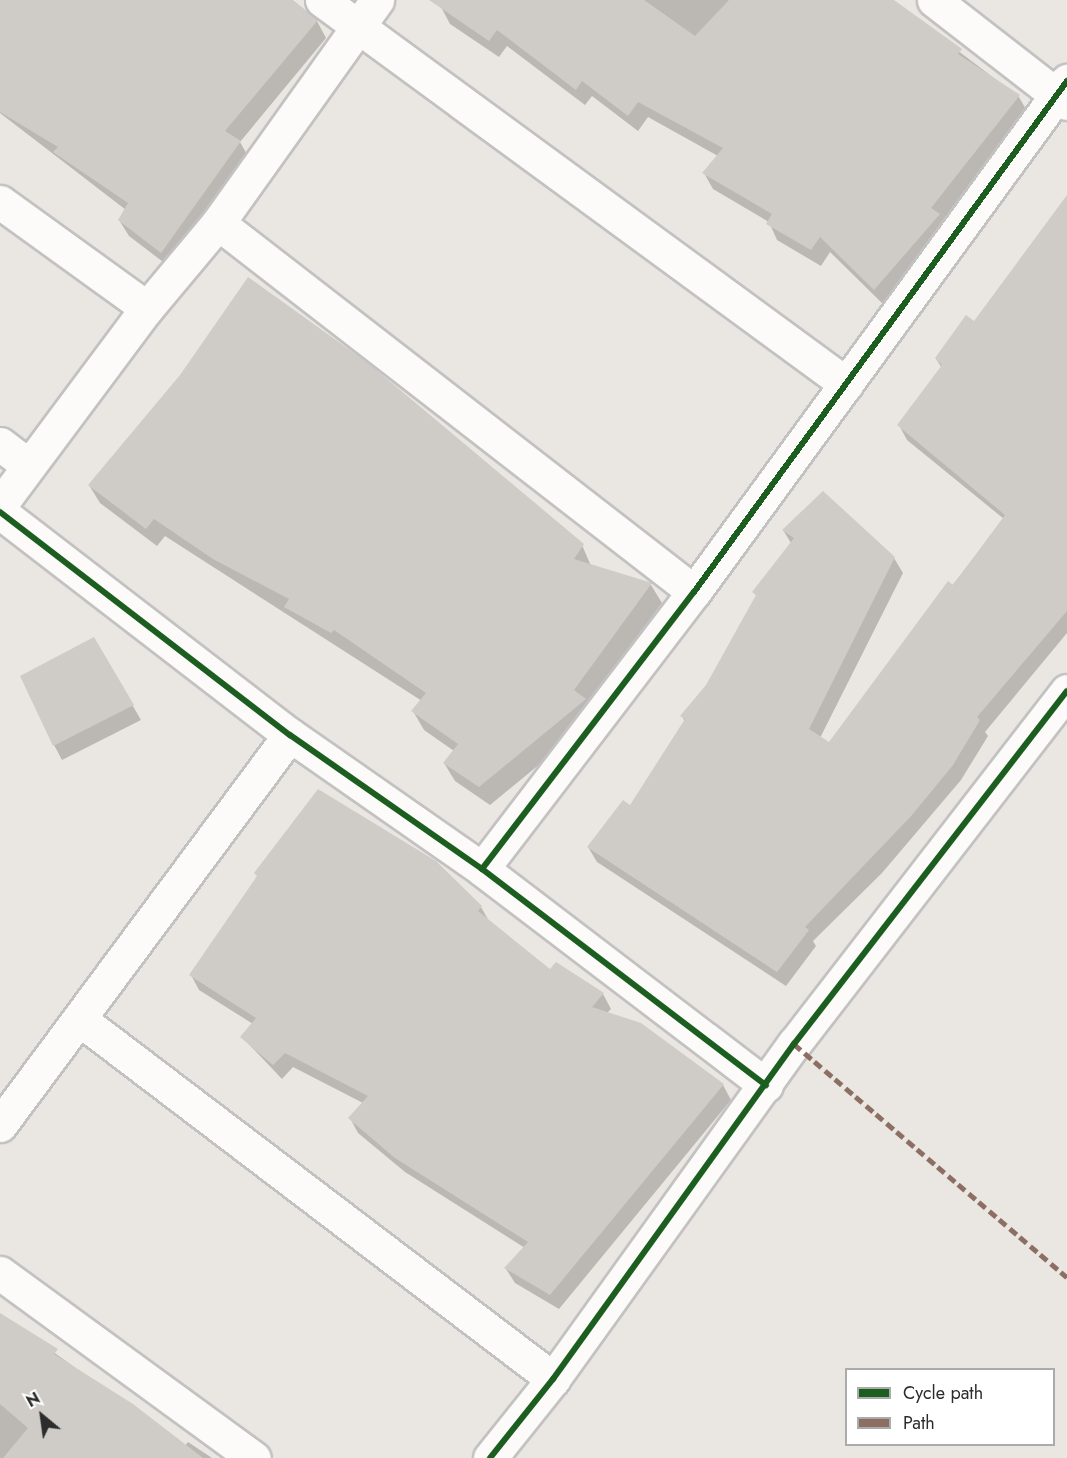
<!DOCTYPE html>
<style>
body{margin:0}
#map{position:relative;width:1067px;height:1458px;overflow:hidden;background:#eae6e1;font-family:Jost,sans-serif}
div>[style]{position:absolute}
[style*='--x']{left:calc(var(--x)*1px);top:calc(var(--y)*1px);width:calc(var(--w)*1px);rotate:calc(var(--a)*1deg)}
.shadow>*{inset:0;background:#0003}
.building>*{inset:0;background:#cfccc8}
.roads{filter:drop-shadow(2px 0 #c3c2c2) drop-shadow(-2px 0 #c3c2c2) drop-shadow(0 2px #c3c2c2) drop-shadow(0 -2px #c3c2c2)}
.street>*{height:33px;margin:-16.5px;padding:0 16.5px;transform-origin:16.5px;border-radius:16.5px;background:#fcfbfa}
.quiet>*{height:4.5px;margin-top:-2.25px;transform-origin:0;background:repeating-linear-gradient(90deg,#8d6e63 0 9px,transparent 0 13.5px)}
.cycleway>*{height:6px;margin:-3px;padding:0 3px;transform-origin:3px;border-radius:3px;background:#1b5e20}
span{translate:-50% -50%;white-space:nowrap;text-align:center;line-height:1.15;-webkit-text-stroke:6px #fff;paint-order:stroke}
.legend{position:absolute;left:845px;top:1368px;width:210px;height:78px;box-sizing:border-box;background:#fff;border:2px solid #ababab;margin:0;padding:8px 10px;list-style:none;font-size:18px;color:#2c2c2c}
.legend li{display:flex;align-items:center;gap:12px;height:30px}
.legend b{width:30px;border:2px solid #ababab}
.north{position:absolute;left:12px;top:1386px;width:60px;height:60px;-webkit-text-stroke:4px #fff;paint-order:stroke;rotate:331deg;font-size:16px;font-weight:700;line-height:24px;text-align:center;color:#2c2c2c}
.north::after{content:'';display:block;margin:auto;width:21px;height:27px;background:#2c2c2c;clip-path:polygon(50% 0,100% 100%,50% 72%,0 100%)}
</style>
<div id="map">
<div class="shadow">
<i style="clip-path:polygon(0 0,287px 0,317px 21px,326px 38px,240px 142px,249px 158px,171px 268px,129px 236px,119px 220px,126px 210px,0 113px)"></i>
<i style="clip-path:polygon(447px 0,891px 0,1019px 97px,1028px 113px,942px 221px,948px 232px,884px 305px,830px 252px,821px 266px,777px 240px,769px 222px,713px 189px,704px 173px,718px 156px,648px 117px,638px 131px,592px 96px,585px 105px,507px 46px,499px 57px,450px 24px,441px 7px)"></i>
<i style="clip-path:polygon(1067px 202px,1067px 633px,985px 732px,988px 736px,961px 780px,882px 873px,813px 941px,816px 946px,786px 986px,597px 862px,588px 847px,630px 808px,685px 722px,682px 716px,707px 686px,757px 597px,754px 592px,791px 543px,783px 530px,894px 558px,903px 573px,820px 738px,829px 744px,1004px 519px,907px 440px,899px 425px,942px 368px,936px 359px,974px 323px)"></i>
<i style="clip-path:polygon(89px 485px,582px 545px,591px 566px,651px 585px,662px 603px,587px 704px,596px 718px,490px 805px,455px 781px,444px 763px,454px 751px,424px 730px,413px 711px,422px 701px,165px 536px,157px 546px,100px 503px)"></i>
<i style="clip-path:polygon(94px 639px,141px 720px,62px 760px,54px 745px)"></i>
<i style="clip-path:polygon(481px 907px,490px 923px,551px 971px,603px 994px,611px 1009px,607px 1013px,723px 1085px,731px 1100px,559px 1309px,515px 1283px,506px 1269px,525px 1248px,405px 1172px,358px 1133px,350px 1118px,363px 1103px,293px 1067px,282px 1079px,242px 1037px,253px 1024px,199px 990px,191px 975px)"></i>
<i style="clip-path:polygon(0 1314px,185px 1446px,188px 1442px,212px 1458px,0 1458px)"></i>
</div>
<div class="building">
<i style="clip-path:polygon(0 0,293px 0,318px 20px,225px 131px,241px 141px,161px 253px,118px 220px,128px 203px,53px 152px,58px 147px,0 112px)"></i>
<i style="clip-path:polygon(429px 0,644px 0,695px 36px,729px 0,894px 0,962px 49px,958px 54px,1020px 95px,931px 208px,940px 214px,874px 290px,820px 237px,811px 250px,766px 224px,772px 214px,702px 173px,723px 148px,638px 102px,628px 116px,582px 81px,576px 90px,497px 30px,489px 41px)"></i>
<i style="clip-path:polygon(1067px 195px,1067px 611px,977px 717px,980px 720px,953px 765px,912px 815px,805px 927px,809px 930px,777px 972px,587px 847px,623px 800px,630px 805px,685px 719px,680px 716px,706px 685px,756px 595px,752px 592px,794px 538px,782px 530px,823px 491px,895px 557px,809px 729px,829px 742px,948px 581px,953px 585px,1005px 515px,897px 425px,942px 365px,935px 358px,966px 315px,974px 321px)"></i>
<i style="clip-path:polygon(248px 277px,368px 363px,584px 544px,574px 559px,652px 583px,574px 690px,586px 699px,479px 787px,443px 763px,458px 744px,411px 711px,426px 693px,334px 630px,331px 633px,284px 607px,289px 599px,213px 559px,154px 519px,146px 529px,88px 485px,180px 375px)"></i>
<i style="clip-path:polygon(94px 637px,134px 705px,53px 746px,20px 676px)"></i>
<i style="clip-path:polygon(318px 789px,436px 861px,482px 906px,478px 911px,550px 969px,556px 962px,604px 993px,592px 1007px,641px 1023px,724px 1084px,550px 1295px,504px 1268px,528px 1242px,395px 1158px,348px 1118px,368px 1096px,285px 1053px,273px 1065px,240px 1037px,256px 1018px,189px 975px,257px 876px,254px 873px)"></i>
<i style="clip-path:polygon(0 1313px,58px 1349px,54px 1354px,133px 1404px,203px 1458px,3px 1458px,28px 1428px,0 1404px)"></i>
</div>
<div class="roads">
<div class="street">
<i style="--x:322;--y:0;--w:650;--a:36.23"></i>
<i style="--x:934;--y:0;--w:168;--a:37.8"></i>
<i style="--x:0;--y:202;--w:181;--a:35.8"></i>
<i style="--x:218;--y:223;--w:602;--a:37.78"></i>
<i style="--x:0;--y:444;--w:35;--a:37"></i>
<i style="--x:0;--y:505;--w:246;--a:-53.3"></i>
<i style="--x:147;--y:308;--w:111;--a:-50.1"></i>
<i style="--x:218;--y:223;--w:274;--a:-54.5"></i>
<i style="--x:0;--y:512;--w:366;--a:37.6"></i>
<i style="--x:290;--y:735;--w:234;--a:34.9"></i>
<i style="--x:482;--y:869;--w:357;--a:37.3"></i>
<i style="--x:482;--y:869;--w:349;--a:-52.6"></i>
<i style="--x:694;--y:592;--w:633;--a:-53.87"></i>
<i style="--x:82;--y:1021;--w:592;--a:37.24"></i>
<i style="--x:0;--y:1125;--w:486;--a:-53.4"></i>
<i style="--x:0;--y:1273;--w:314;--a:36.1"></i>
<i style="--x:490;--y:1458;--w:101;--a:-51.4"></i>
<i style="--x:553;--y:1379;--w:413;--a:-54.3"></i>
<i style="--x:794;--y:1044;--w:446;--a:-52.3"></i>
</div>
</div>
<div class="quiet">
<i style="--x:794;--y:1044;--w:359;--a:40.5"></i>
</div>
<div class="cycleway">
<i style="--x:0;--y:512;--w:366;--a:37.6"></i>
<i style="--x:290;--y:735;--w:234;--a:34.9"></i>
<i style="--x:482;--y:869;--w:357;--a:37.3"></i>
<i style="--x:482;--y:869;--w:349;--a:-52.6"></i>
<i style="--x:694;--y:592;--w:633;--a:-53.87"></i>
<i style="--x:490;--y:1458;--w:101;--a:-51.4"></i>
<i style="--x:553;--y:1379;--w:413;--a:-54.3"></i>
<i style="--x:794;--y:1044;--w:446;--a:-52.3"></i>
</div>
<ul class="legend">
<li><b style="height:8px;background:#1b5e20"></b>Cycle path</li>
<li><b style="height:8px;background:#8d6e63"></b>Path</li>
</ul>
<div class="north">N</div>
</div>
